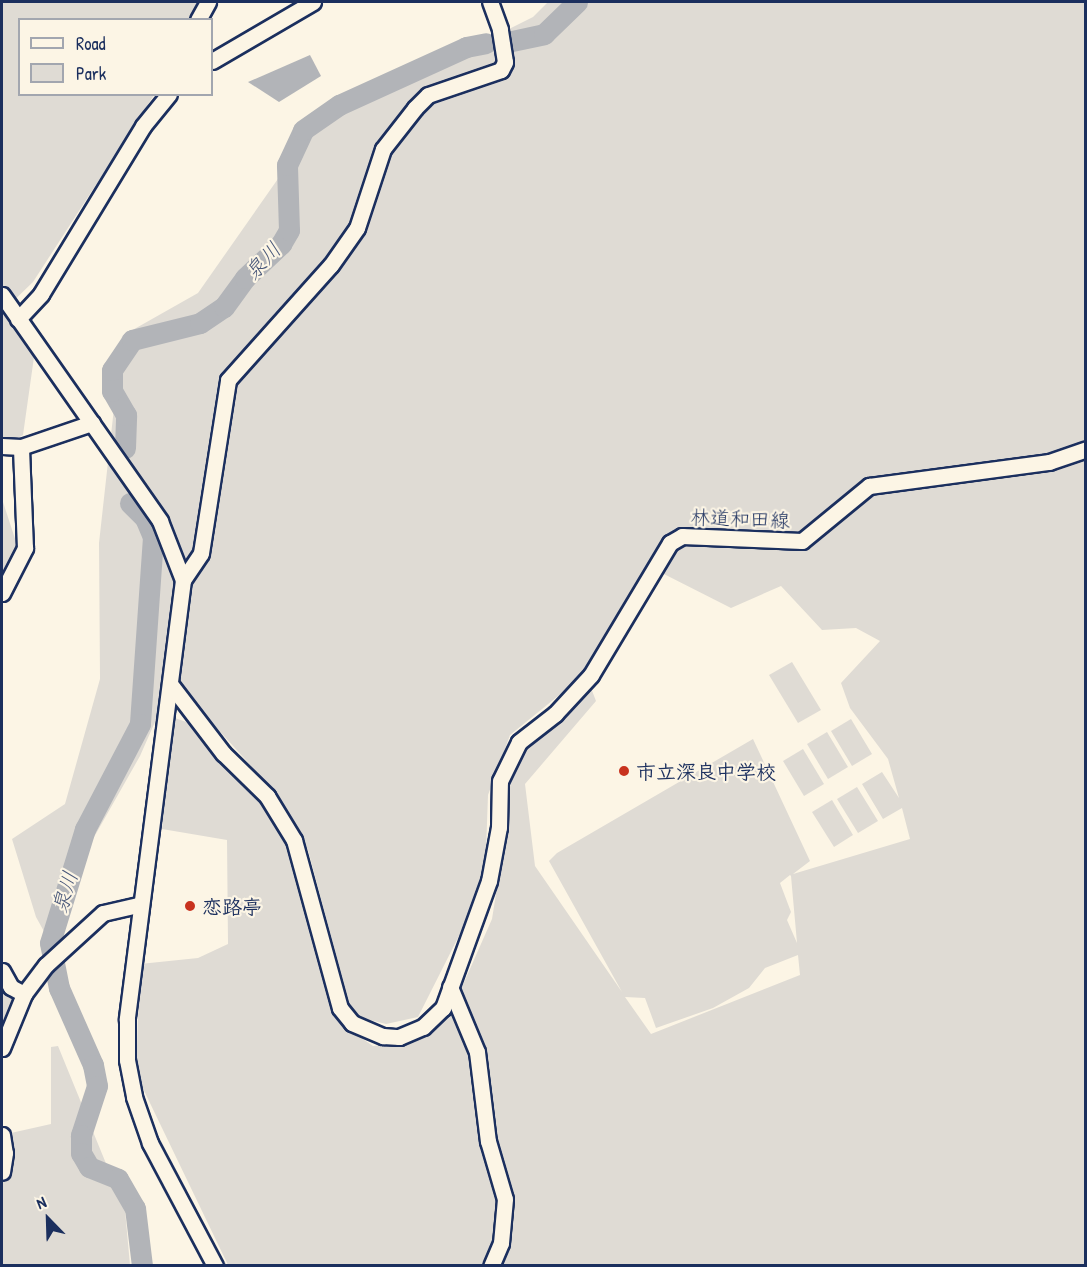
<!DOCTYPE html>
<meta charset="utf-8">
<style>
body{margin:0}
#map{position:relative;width:1087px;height:1267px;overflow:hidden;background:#fcf5e5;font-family:"Patrick Hand","Klee One",sans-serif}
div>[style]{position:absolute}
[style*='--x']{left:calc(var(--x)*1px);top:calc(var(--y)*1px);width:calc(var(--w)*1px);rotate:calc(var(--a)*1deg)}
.green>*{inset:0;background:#dfdbd4}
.water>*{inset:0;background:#b2b4b8}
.river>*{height:21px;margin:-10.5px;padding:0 10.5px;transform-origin:10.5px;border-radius:10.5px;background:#b2b4b8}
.roads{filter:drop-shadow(2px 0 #1b2f5e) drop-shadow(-2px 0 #1b2f5e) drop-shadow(0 2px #1b2f5e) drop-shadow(0 -2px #1b2f5e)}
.minor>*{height:15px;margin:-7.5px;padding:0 7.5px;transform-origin:7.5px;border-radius:7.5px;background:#fcf5e5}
.dots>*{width:16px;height:16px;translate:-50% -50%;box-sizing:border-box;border:3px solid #fcf5e5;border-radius:50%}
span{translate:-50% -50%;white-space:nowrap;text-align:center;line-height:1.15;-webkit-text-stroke:4.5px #fcf5e5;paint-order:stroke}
.street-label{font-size:20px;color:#1b2f5e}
.poi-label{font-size:20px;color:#1b2f5e;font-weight:700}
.left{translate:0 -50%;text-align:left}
.water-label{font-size:21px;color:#485779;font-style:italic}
.frame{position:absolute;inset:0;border:3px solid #1b2f5e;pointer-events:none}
.legend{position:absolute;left:18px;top:18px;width:195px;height:78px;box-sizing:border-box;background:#fcf5e5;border:2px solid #a2a6af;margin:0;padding:8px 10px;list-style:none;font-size:18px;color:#1b2f5e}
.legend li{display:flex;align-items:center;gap:12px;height:30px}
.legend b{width:30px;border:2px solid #a2a6af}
.north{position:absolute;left:18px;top:1189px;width:60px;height:60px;-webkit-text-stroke:4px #fcf5e5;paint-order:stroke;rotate:337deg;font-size:16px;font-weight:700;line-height:24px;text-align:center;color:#1b2f5e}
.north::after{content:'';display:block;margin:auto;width:21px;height:27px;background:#1b2f5e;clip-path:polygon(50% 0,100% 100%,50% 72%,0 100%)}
</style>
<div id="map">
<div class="green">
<i style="clip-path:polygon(2px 2px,203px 2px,190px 19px,20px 20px,20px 94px,154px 95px,33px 282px,3px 311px,34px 357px,23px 435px,2px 447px)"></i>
<i style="clip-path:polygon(evenodd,548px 2px,1085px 2px,1085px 1265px,228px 1265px,136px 1074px,140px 964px,198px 958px,228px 944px,227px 840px,162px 829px,172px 717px,192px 724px,268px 810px,291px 847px,326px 991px,341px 1024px,373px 1046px,409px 1043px,458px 996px,492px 919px,508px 818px,506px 789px,521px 750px,591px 688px,596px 701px,525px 784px,535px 866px,622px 992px,549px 861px,557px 853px,753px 739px,810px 861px,793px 874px,910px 839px,902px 808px,883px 819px,862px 784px,882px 772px,899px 798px,888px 759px,850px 708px,841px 683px,880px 641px,856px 628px,822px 630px,781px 586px,731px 608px,654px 569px,590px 670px,510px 735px,488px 795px,486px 851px,474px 906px,418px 1017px,386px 1024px,362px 1018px,349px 1004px,308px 850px,273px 790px,185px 693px,162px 706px,140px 756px,89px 846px,63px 925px,51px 944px,36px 917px,12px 839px,65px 804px,100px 679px,99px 543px,122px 336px,198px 293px,315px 126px,533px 17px,548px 2px,790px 875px,791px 876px,797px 943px,787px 920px,791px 912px,780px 883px,790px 875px,548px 2px,798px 955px,800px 975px,651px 1034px,625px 997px,645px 998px,656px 1028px,713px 1008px,749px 988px,765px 968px,798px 955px)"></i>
<i style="clip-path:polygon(2px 499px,19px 551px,2px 579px)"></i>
<i style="clip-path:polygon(792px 662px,821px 710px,798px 723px,769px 675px)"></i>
<i style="clip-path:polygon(851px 719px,872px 754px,852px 766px,831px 731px)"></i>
<i style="clip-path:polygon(827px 732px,848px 767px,828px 779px,807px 744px)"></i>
<i style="clip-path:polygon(803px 749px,824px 784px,804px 796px,783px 761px)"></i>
<i style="clip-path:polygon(857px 787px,878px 821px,858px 833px,837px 799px)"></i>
<i style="clip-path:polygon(832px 800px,853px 835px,834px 847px,812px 812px)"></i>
<i style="clip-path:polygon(2px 963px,18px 993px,2px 1049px)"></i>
<i style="clip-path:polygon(58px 1046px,125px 1210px,130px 1265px,2px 1265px,2px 1135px,51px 1124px,51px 1047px)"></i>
</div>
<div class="water">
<i style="clip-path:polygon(310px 55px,321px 76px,279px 102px,248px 82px)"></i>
</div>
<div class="river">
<i style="--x:512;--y:41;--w:33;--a:-12"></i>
<i style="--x:544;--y:34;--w:46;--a:-44.1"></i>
<i style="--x:125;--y:448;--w:33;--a:-88"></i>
<i style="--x:126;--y:415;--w:28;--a:-120"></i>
<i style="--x:112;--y:391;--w:21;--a:-90"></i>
<i style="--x:112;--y:370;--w:36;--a:-56"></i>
<i style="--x:132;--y:340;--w:70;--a:-14"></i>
<i style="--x:200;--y:323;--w:29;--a:-34"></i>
<i style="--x:224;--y:307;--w:36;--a:-54"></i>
<i style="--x:245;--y:278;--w:50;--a:-43.4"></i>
<i style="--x:281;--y:244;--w:16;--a:-60"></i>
<i style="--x:289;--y:230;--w:65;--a:-91.8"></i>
<i style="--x:287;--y:165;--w:38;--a:-65"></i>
<i style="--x:303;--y:130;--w:44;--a:-34.8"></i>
<i style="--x:339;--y:105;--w:140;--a:-24.5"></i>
<i style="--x:466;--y:47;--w:20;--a:-11"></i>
<i style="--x:130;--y:503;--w:21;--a:45"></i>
<i style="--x:145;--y:518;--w:21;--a:67"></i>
<i style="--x:153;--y:537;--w:187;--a:94"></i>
<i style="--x:140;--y:724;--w:119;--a:117.6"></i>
<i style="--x:85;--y:829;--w:119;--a:107.1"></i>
<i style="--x:50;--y:943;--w:46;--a:78.7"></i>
<i style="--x:59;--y:988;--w:84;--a:66.2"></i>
<i style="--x:93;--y:1065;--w:21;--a:79"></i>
<i style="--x:97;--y:1086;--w:52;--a:108.1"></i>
<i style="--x:81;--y:1135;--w:18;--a:90"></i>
<i style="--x:81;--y:1153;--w:16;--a:60"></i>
<i style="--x:89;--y:1167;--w:31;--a:22"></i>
<i style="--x:118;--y:1179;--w:34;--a:60"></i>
<i style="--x:135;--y:1208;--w:58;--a:83.1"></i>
</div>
<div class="roads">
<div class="minor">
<i style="--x:198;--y:20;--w:21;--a:-61"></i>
<i style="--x:212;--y:61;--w:117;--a:-30.3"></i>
<i style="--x:2;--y:295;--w:276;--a:55"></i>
<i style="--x:160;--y:521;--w:63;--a:68.7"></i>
<i style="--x:183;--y:580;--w:443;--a:97.3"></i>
<i style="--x:127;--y:1019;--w:41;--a:90"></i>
<i style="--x:127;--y:1060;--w:38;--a:79"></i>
<i style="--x:134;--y:1097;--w:49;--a:70.8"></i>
<i style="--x:150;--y:1143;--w:139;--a:62.1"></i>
<i style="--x:18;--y:319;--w:34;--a:-47"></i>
<i style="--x:41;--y:294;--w:197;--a:-58.7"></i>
<i style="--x:143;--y:126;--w:41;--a:-50.9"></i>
<i style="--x:2;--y:446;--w:19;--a:3"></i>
<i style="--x:21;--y:447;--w:75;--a:-18.7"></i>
<i style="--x:183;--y:580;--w:32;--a:-56"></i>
<i style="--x:201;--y:553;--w:175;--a:-81.1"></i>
<i style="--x:228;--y:380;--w:154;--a:-48.2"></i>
<i style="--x:331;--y:265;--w:45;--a:-54.9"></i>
<i style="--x:357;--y:228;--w:83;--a:-71.8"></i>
<i style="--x:383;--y:149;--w:52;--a:-52"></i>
<i style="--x:415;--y:108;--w:18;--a:-45"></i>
<i style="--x:428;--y:95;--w:77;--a:-18.9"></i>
<i style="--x:501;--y:70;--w:9;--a:-63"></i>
<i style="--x:505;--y:62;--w:33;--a:-99"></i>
<i style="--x:500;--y:29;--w:29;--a:-110"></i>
<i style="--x:2;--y:593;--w:51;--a:-62.9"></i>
<i style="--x:25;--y:548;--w:101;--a:-92.3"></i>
<i style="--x:171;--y:685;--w:86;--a:52.6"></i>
<i style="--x:223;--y:753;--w:62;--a:44.3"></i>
<i style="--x:267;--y:796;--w:52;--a:58.5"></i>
<i style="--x:294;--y:840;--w:174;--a:74.7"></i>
<i style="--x:340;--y:1008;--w:19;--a:51"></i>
<i style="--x:352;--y:1023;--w:34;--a:23"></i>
<i style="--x:383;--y:1036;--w:16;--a:4"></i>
<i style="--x:399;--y:1037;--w:26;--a:-23"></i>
<i style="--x:423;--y:1027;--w:28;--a:-44"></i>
<i style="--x:443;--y:1008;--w:135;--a:-70.1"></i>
<i style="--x:489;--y:881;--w:55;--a:-79.5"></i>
<i style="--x:499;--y:827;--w:46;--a:-88.8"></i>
<i style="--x:500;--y:781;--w:43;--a:-64"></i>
<i style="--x:519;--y:742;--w:46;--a:-37.9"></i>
<i style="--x:555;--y:714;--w:53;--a:-47.3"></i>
<i style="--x:591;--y:675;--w:154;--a:-59.1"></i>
<i style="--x:670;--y:543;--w:14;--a:-30"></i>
<i style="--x:682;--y:536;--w:120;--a:2.4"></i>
<i style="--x:802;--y:541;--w:87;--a:-39.4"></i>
<i style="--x:869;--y:486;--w:182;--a:-7.6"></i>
<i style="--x:1049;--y:462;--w:39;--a:-19"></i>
<i style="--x:2;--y:971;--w:18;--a:61"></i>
<i style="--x:11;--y:987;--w:15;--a:28"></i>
<i style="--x:450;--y:987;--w:70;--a:67.4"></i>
<i style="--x:477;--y:1052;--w:90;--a:83"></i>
<i style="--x:488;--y:1141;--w:60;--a:73.7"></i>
<i style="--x:505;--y:1199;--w:44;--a:95.2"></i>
<i style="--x:501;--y:1243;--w:25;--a:113"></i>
<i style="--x:2;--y:1048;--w:58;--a:-67.8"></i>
<i style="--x:24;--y:994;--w:36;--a:-53"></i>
<i style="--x:46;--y:965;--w:77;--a:-42.4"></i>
<i style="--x:103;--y:913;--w:39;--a:-13"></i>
<i style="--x:2;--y:1135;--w:18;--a:81"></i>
<i style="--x:5;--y:1153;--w:19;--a:99"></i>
</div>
</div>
<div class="dots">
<i style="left:624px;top:771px;background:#c8321e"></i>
<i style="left:190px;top:906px;background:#c8321e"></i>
</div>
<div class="street-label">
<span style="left:740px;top:518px;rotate:2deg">林道和田線</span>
</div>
<div class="poi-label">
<span class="left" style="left:636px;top:771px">市立深良中学校</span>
<span class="left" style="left:202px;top:906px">恋路亭</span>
</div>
<div class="water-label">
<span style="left:263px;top:261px;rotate:-47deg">泉川</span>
<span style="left:65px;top:892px;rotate:-73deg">泉川</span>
</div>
<div class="frame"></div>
<ul class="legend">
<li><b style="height:8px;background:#fcf5e5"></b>Road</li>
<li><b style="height:16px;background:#dfdbd4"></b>Park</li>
</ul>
<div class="north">N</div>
</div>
